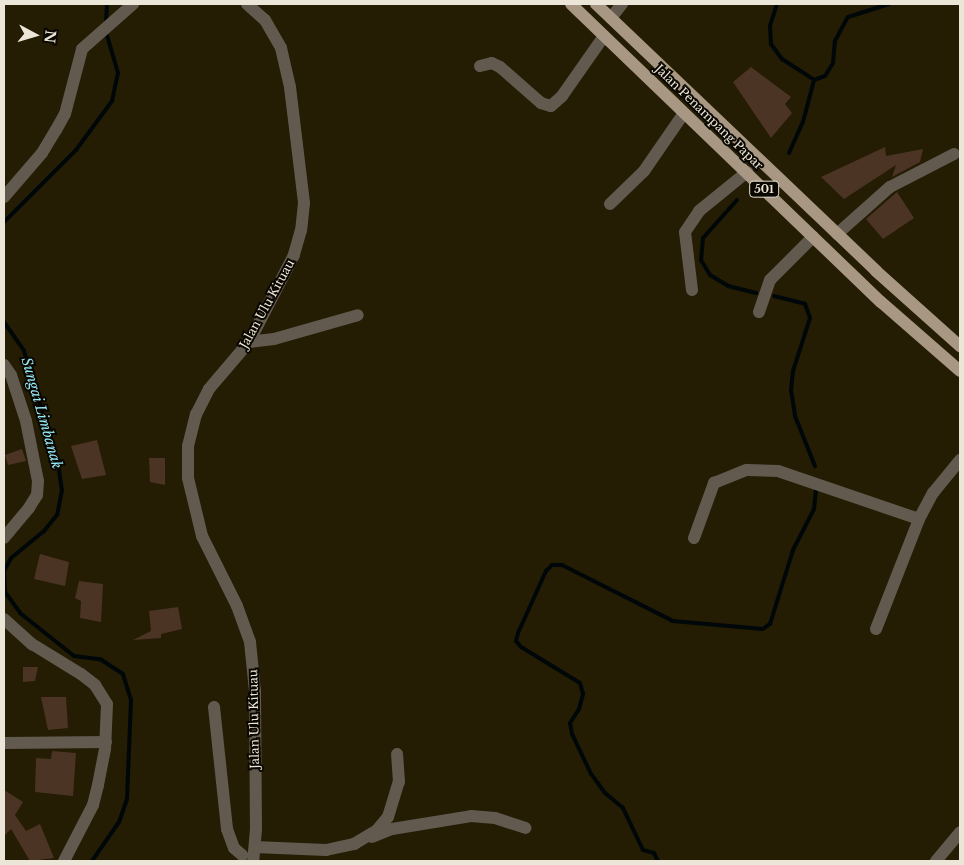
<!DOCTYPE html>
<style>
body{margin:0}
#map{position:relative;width:964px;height:865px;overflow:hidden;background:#241c03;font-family:"Libre Baskerville",serif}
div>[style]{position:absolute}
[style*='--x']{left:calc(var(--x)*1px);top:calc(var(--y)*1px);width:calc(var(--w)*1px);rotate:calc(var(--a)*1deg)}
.stream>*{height:4px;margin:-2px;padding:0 2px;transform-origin:2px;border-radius:2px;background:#000709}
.building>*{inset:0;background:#4b3424}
.minor>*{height:12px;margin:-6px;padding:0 6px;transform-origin:6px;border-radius:6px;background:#625a4f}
.primary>*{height:12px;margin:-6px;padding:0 6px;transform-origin:6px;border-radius:6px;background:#a89782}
span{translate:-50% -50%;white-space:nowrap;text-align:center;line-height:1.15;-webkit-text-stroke:4px #0a0701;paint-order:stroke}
.shield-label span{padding:1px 4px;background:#0a0701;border:1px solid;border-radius:4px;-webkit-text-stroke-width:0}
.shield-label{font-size:11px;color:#ebe6d7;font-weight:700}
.street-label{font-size:12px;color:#ebe6d7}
.water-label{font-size:14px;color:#95eaf7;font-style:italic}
.frame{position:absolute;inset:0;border:5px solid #ebe6d7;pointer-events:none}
.north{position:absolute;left:10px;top:10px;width:50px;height:50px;-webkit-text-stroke:4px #0a0701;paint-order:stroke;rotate:96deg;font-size:14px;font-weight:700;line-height:20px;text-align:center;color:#ebe6d7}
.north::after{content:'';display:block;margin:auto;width:18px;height:22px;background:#ebe6d7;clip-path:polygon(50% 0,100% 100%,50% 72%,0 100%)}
</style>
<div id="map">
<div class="stream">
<i style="--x:777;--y:4;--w:23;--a:108"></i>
<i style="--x:770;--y:26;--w:18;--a:87"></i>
<i style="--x:771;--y:44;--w:19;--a:54"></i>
<i style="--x:782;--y:59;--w:38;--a:33"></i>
<i style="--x:814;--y:80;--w:12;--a:-20"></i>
<i style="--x:825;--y:76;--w:15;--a:-58"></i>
<i style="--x:833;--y:63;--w:22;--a:-85"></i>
<i style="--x:835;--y:41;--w:27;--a:-62"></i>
<i style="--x:848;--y:17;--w:43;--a:-17.6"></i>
<i style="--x:106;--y:23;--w:19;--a:-87"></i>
<i style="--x:789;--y:153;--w:34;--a:-66"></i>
<i style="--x:803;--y:122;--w:43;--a:-75.3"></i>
<i style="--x:737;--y:200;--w:51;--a:131.8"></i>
<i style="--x:703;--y:238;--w:22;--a:95"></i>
<i style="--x:701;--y:260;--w:17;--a:59"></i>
<i style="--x:710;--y:275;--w:21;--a:31"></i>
<i style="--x:728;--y:286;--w:29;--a:14"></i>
<i style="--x:4;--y:222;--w:102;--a:-45"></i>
<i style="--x:76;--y:150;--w:61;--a:-53.7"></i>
<i style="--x:112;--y:101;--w:29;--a:-78"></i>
<i style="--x:118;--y:73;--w:43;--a:-106.3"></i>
<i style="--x:774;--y:296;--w:32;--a:14"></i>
<i style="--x:805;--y:304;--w:15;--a:70"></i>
<i style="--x:810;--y:318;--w:56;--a:107.8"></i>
<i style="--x:793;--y:371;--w:19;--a:96"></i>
<i style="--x:791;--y:390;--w:26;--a:81"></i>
<i style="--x:795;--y:416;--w:54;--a:68.2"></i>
<i style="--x:4;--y:322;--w:35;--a:55"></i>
<i style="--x:24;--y:351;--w:117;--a:73.1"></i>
<i style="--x:58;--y:463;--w:27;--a:82"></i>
<i style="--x:62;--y:490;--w:25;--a:101"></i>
<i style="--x:57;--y:515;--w:21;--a:129"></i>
<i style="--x:44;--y:531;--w:43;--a:140.7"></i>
<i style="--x:11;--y:558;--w:15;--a:118"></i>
<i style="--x:4;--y:571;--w:21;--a:87"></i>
<i style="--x:5;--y:592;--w:26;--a:54"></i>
<i style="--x:20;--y:613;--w:69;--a:38.5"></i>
<i style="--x:74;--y:656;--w:26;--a:7"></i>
<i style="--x:100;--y:659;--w:27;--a:33"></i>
<i style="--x:123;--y:674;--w:27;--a:73"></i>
<i style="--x:131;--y:700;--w:99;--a:92.3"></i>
<i style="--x:127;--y:799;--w:24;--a:109"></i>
<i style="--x:119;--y:822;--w:47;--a:124.7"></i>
<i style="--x:658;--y:861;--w:9;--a:-117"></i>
<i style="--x:654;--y:853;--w:11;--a:-165"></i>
<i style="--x:643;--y:850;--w:47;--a:-115.5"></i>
<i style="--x:623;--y:808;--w:23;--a:-140"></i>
<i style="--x:605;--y:793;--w:24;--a:-126"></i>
<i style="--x:591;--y:774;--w:44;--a:-115.4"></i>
<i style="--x:572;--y:734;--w:11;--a:-100"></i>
<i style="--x:570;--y:723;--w:17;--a:-57"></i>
<i style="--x:579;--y:709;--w:16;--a:-75"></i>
<i style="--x:583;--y:694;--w:11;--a:-105"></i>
<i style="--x:580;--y:683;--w:69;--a:-148.6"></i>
<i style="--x:521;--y:647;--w:8;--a:-130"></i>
<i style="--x:516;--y:641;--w:8;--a:-76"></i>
<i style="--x:518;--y:633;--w:68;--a:-65.7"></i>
<i style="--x:546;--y:571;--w:8;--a:-45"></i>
<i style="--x:552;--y:565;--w:10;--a:0"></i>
<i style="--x:562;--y:565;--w:124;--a:26.8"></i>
<i style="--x:673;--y:621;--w:90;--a:5.1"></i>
<i style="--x:763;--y:629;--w:9;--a:-36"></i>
<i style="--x:770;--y:624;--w:77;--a:-72.7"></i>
<i style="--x:793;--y:550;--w:46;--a:-62.9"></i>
<i style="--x:814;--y:509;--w:20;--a:-84"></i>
</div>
<div class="building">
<i style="clip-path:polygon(751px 67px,791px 97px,785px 104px,792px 113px,771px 138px,733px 82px)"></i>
<i style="clip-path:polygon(885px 147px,886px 156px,923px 149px,920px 162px,892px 177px,896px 165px,844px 199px,821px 177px)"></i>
<i style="clip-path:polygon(897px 192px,914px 218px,883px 239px,866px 219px)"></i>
<i style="clip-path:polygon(97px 440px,106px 475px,82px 479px,71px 446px)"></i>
<i style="clip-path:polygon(22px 449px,26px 461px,8px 465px,5px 455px)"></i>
<i style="clip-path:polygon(149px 458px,165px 458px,165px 485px,150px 482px)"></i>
<i style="clip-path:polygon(40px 554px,69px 562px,65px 586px,34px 579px)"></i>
<i style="clip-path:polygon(79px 581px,103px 584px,101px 622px,80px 618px,81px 601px,75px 598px)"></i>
<i style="clip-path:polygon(178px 607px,182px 629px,161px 634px,161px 638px,133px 640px,151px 631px,149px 611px)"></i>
<i style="clip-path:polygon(23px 667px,38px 667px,35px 681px,23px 682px)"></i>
<i style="clip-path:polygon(41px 697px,66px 697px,68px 728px,48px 730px)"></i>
<i style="clip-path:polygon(52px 751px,76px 753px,73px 796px,35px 792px,36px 758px,51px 759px)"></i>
<i style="clip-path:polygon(4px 790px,23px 802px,15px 815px,26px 831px,40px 824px,54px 858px,30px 861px,11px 829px,4px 836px)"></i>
</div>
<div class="minor">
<i style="--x:247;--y:4;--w:24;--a:42"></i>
<i style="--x:265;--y:20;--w:32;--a:60"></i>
<i style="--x:281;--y:48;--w:40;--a:77"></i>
<i style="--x:290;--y:87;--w:117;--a:83.1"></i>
<i style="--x:304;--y:203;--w:27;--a:96"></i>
<i style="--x:301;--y:230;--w:26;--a:106"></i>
<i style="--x:294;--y:255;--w:98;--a:117.3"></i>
<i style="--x:249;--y:342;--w:62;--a:130.4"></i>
<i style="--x:209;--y:389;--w:28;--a:117"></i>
<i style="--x:196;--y:414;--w:33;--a:104"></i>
<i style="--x:188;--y:446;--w:32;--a:90"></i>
<i style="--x:188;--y:478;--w:60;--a:76.4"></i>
<i style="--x:202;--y:536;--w:78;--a:63.4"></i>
<i style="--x:237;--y:606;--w:38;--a:70"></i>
<i style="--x:250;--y:642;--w:49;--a:84.2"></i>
<i style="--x:255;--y:691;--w:138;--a:89.6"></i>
<i style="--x:256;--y:829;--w:32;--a:95"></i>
<i style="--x:611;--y:18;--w:18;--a:-52"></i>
<i style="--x:480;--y:66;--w:12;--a:-14"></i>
<i style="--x:492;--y:63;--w:9;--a:27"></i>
<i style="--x:500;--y:67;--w:55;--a:41.3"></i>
<i style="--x:541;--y:103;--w:10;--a:17"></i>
<i style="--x:551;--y:106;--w:15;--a:-42"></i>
<i style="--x:562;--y:96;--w:73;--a:-55"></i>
<i style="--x:4;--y:197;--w:58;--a:-49.2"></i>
<i style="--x:42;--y:153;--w:27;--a:-59"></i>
<i style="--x:56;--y:130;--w:18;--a:-61"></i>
<i style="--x:65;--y:114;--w:67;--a:-75.3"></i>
<i style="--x:82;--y:49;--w:68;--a:-41.4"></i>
<i style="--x:610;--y:204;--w:47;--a:-44.1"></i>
<i style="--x:644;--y:171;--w:70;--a:-55.4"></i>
<i style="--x:837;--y:234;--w:71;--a:-41.6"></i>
<i style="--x:890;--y:187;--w:72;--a:-27.3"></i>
<i style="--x:692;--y:290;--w:58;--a:-96.9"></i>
<i style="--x:685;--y:232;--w:25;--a:-56"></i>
<i style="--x:699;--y:211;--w:62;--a:-39.1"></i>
<i style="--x:759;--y:312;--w:34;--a:-71"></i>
<i style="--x:770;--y:280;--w:61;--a:-45"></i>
<i style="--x:249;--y:342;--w:25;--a:-7"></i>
<i style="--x:274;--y:339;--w:87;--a:-15.9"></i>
<i style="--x:4;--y:365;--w:12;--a:55"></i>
<i style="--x:11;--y:375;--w:48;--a:71.9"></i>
<i style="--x:26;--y:421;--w:61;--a:78.7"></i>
<i style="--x:38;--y:481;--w:14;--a:94"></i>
<i style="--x:37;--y:495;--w:15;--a:122"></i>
<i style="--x:29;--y:508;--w:39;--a:130"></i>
<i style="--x:694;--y:538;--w:59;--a:-70"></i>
<i style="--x:714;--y:483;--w:35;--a:-22"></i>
<i style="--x:747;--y:470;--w:31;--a:2"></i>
<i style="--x:778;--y:471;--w:149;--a:18.8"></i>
<i style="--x:4;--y:619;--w:38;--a:42"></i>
<i style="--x:32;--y:644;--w:57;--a:31.5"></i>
<i style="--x:81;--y:674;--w:18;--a:38"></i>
<i style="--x:95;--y:685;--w:22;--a:58"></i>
<i style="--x:107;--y:704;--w:45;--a:92.5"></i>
<i style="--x:105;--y:749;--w:37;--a:101"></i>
<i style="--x:98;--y:785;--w:21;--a:104"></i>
<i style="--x:93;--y:805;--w:63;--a:117.4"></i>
<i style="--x:876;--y:629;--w:118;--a:-68.6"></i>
<i style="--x:919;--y:519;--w:30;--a:-62"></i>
<i style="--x:933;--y:493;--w:43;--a:-50.7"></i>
<i style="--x:214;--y:707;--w:123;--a:83.9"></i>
<i style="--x:227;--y:829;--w:20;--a:70"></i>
<i style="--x:234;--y:848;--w:11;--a:41"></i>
<i style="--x:4;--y:743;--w:102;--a:-0.6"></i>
<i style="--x:372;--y:837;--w:22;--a:-22"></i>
<i style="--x:392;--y:829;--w:80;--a:-9.3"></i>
<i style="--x:471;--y:816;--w:24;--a:5"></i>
<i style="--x:495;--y:818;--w:32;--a:18"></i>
<i style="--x:255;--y:847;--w:71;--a:2.4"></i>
<i style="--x:326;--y:850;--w:29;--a:-12"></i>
<i style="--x:354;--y:844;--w:27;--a:-31"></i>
<i style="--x:377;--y:830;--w:17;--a:-50"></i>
<i style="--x:388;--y:817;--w:37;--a:-73"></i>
<i style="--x:399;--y:782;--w:28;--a:-94"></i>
<i style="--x:936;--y:861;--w:38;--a:-50"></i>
</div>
<div class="primary">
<i style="--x:571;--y:4;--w:430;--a:43.9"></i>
<i style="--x:881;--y:302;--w:105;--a:41.1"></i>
<i style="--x:596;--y:4;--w:387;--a:43.6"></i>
<i style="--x:876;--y:271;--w:113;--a:41.8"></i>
</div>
<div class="shield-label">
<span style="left:764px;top:189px">501</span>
</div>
<div class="street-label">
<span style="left:709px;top:117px;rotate:44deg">Jalan Penampang Papar</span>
<span style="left:267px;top:304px;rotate:-61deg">Jalan Ulu Kituau</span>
<span style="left:254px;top:719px;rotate:-91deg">Jalan Ulu Kituau</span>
</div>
<div class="water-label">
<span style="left:42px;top:413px;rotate:74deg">Sungai Limbanak</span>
</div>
<div class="frame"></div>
<div class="north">N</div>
</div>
